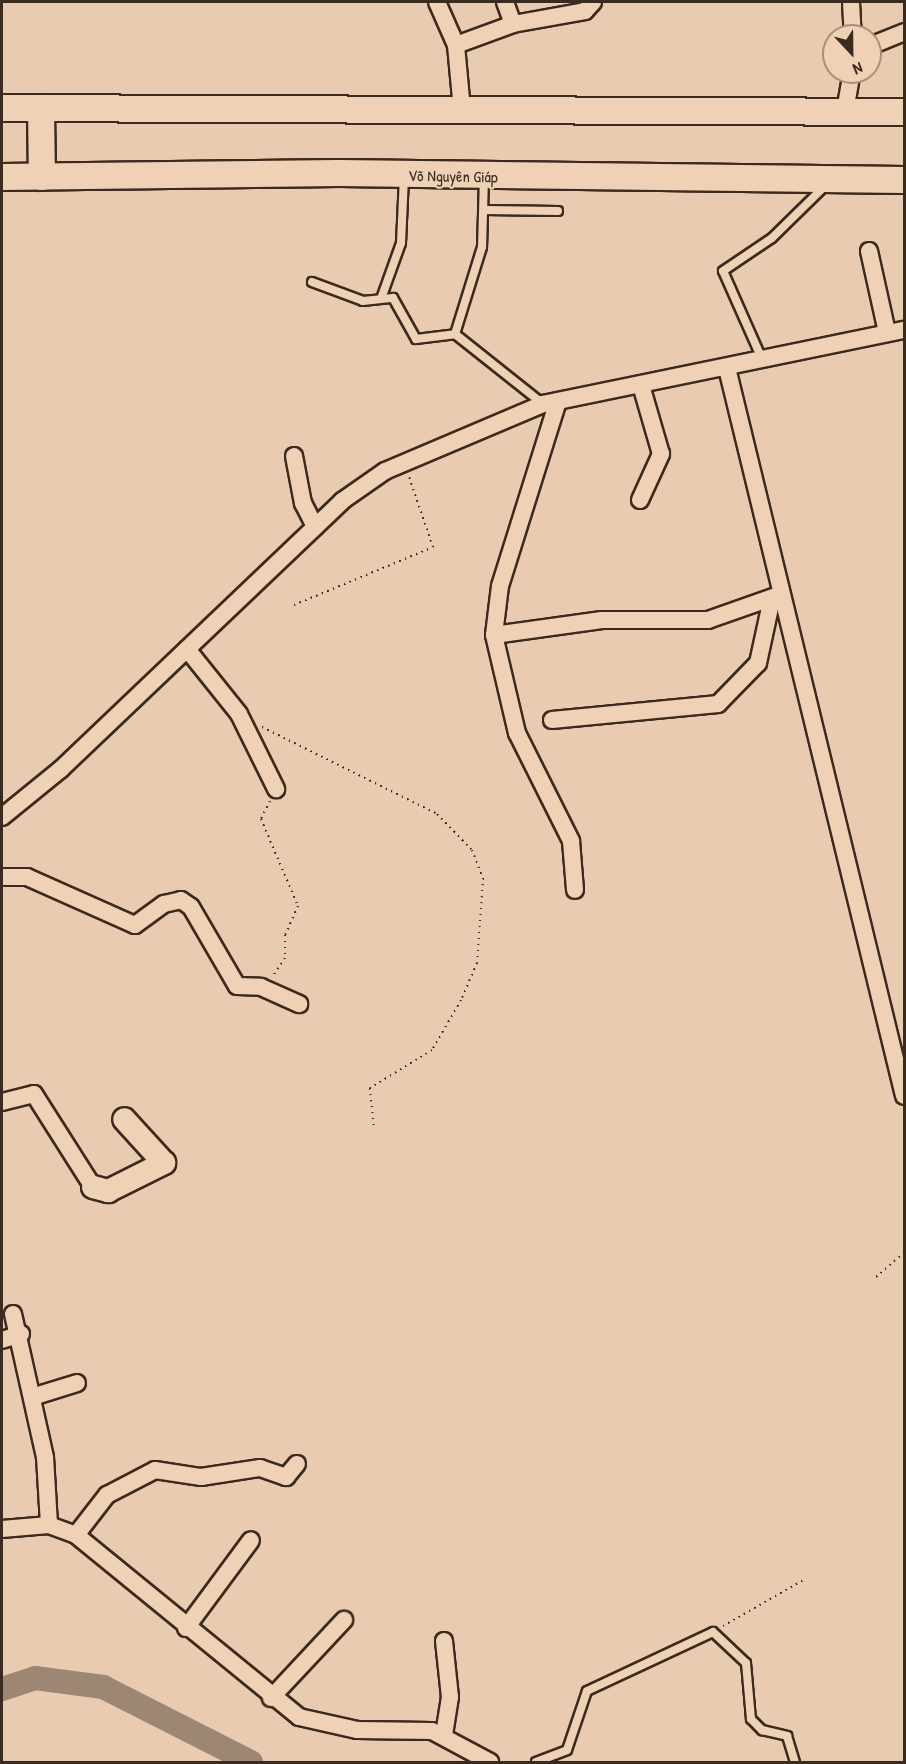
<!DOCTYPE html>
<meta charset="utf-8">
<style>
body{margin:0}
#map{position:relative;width:906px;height:1764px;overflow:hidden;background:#e8cbb0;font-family:"Patrick Hand",sans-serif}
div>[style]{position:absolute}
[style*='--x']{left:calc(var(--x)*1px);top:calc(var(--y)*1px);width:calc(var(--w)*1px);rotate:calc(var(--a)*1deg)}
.river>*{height:24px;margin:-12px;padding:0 12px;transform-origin:12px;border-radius:12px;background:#9e8772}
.path>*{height:2px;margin-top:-1px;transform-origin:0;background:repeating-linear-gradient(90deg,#3b2a1e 0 1.5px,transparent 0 6px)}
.roads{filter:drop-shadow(2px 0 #3b2a1e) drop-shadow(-2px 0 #3b2a1e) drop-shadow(0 2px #3b2a1e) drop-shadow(0 -2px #3b2a1e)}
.service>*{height:8px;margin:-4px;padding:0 4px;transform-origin:4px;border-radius:4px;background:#efd2b6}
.minor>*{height:16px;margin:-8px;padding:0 8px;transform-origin:8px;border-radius:8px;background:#efd2b6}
.secondary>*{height:22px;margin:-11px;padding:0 11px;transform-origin:11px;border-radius:11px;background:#efd2b6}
.primary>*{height:26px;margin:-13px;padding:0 13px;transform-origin:13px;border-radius:13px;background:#efd2b6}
span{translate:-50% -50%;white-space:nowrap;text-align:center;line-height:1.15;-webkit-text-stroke:4.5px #efd2b6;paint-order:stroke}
.street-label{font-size:16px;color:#3b2a1e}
.frame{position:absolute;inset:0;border:3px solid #3b2a1e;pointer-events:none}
.north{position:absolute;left:822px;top:24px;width:60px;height:60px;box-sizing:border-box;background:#efd2b6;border:2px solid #a78f79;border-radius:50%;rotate:158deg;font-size:16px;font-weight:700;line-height:24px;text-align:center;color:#3b2a1e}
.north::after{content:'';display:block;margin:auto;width:21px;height:27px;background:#3b2a1e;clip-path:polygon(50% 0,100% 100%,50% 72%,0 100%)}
</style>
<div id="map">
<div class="river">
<i style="--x:2;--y:1689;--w:35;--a:-18"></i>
<i style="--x:35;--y:1678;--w:69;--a:7.5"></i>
<i style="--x:103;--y:1687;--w:166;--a:26.9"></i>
</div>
<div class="path">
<i style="--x:294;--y:605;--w:151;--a:-22.6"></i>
<i style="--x:433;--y:547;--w:74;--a:-108.9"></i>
<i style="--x:262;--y:727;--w:195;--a:26.4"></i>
<i style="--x:437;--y:814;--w:50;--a:45.8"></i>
<i style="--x:472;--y:850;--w:30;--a:69"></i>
<i style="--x:483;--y:878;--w:85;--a:94"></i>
<i style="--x:477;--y:963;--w:40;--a:113.4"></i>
<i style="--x:461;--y:1000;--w:58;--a:120.1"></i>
<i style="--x:432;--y:1050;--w:73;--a:148.5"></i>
<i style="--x:370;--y:1088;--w:41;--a:84.4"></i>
<i style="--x:270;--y:801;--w:20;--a:117"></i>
<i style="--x:261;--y:819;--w:95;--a:67"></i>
<i style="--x:298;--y:906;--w:32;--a:114"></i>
<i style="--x:285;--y:935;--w:23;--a:90"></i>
<i style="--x:285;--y:958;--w:22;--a:124"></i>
<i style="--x:876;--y:1277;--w:37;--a:-41"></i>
<i style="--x:723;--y:1626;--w:95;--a:-29.8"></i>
</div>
<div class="roads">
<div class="service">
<i style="--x:484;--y:177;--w:70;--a:91.6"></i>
<i style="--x:482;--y:247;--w:91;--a:107.2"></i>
<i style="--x:455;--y:334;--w:112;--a:38.5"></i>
<i style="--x:485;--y:210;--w:73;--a:0.8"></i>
<i style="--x:312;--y:282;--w:54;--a:20.4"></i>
<i style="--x:363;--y:301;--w:30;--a:-6"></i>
<i style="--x:393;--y:298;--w:47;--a:60.7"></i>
<i style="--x:416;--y:339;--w:39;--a:-7"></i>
<i style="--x:382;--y:296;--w:56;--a:-70.3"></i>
<i style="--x:401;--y:243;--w:66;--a:-87.4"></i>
<i style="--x:762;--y:359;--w:96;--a:-113.9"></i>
<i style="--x:723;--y:271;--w:59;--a:-34"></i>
<i style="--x:772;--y:238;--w:76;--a:-44.5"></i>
<i style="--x:536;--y:1762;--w:33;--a:-21"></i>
<i style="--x:567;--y:1750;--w:62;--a:-71.3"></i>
<i style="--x:587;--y:1691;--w:139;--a:-25.1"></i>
<i style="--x:713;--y:1632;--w:45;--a:43.2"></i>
<i style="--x:746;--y:1663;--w:56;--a:84.9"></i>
<i style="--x:751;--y:1719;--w:16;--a:45"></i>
<i style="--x:762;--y:1730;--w:26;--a:13"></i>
<i style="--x:787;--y:1736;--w:27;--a:73"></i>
</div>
<div class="minor">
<i style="--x:437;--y:2;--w:47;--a:66.2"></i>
<i style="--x:505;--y:2;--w:23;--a:70"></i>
<i style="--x:851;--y:2;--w:34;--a:87"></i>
<i style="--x:870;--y:46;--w:37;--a:-22"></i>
<i style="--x:462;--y:110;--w:65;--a:-95.3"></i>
<i style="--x:456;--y:45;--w:61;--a:-20.2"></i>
<i style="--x:513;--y:24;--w:73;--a:-10.2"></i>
<i style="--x:585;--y:11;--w:12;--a:-48"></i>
<i style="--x:845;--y:111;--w:40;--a:-80"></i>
<i style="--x:869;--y:251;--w:83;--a:77.5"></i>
<i style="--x:727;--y:368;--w:749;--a:76.33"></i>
<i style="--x:558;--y:401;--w:194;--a:107.4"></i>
<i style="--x:500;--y:586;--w:49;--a:97"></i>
<i style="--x:494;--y:635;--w:101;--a:76.8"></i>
<i style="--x:517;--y:733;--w:121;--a:63.4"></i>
<i style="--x:571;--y:841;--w:49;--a:85.3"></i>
<i style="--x:294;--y:456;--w:48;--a:79.2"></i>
<i style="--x:303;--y:503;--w:27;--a:63"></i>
<i style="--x:640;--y:500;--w:51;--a:-65.5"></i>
<i style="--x:661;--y:454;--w:72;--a:-106.2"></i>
<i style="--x:494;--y:635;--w:109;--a:-7.9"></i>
<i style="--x:602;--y:620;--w:106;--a:0"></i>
<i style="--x:708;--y:620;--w:78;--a:-19.4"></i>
<i style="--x:187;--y:649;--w:83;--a:51.3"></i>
<i style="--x:239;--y:714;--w:84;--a:63.7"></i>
<i style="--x:552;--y:720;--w:167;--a:-5.5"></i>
<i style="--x:718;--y:704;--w:57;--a:-45.7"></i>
<i style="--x:758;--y:663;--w:66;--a:-77.8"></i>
<i style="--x:2;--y:817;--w:76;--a:-39.1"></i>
<i style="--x:61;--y:769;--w:388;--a:-43.6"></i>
<i style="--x:342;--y:501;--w:52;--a:-34.9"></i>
<i style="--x:385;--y:471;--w:172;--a:-23"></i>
<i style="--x:543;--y:404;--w:369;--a:-11.6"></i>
<i style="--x:2;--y:877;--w:25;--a:0"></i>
<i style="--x:27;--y:877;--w:118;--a:24"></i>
<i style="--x:135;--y:925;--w:36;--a:-36"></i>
<i style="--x:164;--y:904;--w:17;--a:-13"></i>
<i style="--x:181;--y:900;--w:12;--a:35"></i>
<i style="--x:191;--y:907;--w:91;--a:59.8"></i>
<i style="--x:237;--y:986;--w:24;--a:2"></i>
<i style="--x:261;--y:987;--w:42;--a:24.1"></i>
<i style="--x:2;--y:1102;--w:33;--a:-14"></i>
<i style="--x:34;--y:1094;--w:110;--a:57.6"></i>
<i style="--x:13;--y:1314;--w:147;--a:77.4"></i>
<i style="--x:45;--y:1457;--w:68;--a:86.6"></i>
<i style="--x:2;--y:1340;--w:20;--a:-18"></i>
<i style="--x:32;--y:1397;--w:47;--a:-17.3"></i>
<i style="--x:2;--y:1529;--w:47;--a:-4.9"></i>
<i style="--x:49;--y:1525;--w:29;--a:20"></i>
<i style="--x:76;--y:1535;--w:288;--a:39.2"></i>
<i style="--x:299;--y:1717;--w:59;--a:12.6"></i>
<i style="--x:357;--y:1730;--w:75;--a:0.8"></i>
<i style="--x:432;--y:1731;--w:66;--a:28.1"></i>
<i style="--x:76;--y:1535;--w:51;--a:-52.2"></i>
<i style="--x:107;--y:1495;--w:54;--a:-27.5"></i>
<i style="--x:155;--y:1470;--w:47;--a:8.7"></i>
<i style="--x:201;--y:1477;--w:60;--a:-8.7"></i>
<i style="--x:260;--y:1468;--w:28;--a:19"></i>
<i style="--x:286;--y:1477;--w:17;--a:-50"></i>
<i style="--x:186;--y:1628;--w:109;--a:-53.5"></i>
<i style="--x:444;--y:1641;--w:56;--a:83.9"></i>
<i style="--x:450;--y:1697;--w:38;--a:99"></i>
<i style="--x:271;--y:1698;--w:107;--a:-46.9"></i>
</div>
<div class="secondary">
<i style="--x:93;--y:1187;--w:16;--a:15"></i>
<i style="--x:108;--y:1191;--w:63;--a:-26.6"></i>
<i style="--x:164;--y:1163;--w:59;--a:-132.3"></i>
</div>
<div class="primary">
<i style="--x:2;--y:108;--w:902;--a:0.25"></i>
<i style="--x:41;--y:109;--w:68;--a:89.2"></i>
<i style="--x:2;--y:177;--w:337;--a:-0.7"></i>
<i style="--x:339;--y:173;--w:565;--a:0.71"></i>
</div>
</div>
<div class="street-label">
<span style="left:453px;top:176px;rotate:1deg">Võ Nguyên Giáp</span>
</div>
<div class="frame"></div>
<div class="north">N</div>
</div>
